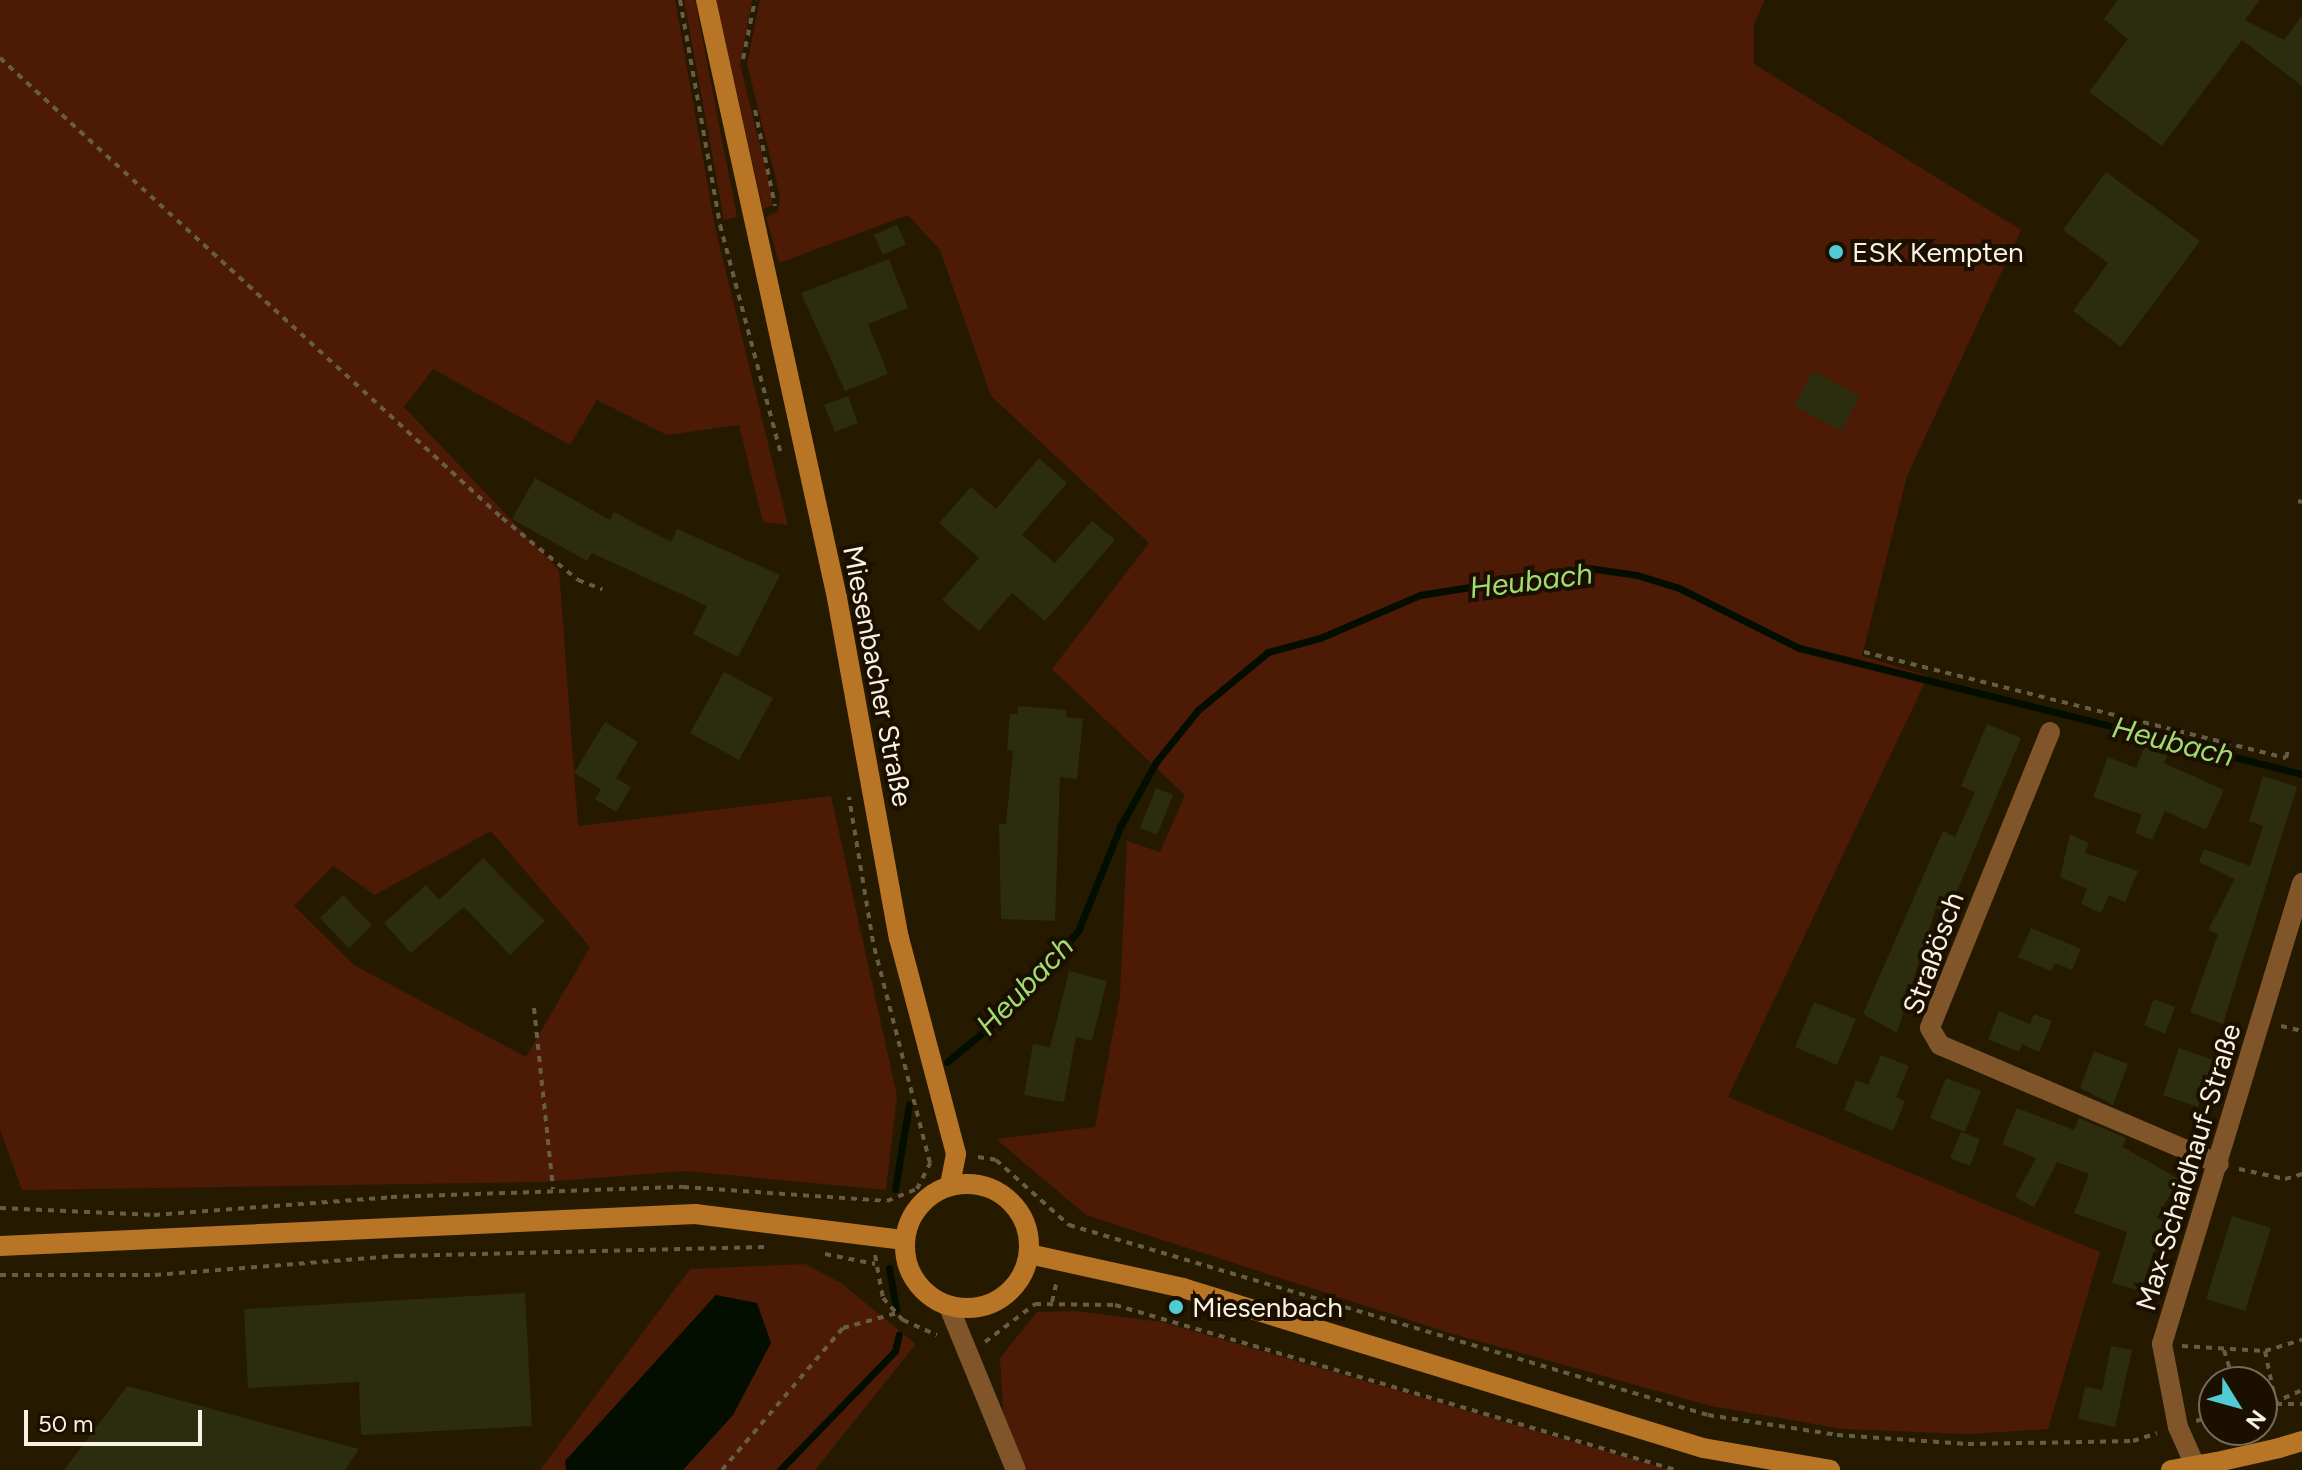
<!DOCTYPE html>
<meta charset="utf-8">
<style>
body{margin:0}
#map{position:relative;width:2302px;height:1470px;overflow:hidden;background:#251a00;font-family:Figtree,sans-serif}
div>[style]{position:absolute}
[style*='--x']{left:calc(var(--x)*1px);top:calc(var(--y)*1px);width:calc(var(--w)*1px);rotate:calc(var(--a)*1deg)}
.green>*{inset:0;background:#4c1a05}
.water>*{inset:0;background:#030e00}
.stream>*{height:7px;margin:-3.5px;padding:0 3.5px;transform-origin:3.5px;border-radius:3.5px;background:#030e00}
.building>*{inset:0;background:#2c2c0f}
.path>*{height:4px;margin-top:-2px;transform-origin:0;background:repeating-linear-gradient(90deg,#675d46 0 6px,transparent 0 12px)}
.street>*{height:20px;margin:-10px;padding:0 10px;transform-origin:10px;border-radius:10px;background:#7f5529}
.secondary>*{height:20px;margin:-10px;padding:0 10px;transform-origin:10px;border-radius:10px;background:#b97526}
.secondary>.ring{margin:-10px;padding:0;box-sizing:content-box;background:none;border:20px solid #b97526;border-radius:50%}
.secondary-bridge>*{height:20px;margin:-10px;padding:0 10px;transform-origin:10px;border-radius:10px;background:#b97526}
.dots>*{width:22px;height:22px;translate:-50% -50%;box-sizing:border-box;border:4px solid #1b1000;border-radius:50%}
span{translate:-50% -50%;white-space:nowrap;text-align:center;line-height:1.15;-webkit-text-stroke:8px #1b1000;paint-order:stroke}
.poi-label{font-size:28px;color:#f9f1e1}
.left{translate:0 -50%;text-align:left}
.street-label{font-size:28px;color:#f9f1e1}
.water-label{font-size:30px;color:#a0dc71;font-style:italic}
.north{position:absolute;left:2198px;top:1366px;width:80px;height:80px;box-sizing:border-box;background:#1b1000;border:2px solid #746a5a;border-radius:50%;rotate:127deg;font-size:22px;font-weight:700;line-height:32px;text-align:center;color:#f9f1e1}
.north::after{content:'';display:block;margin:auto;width:28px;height:36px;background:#51ccd4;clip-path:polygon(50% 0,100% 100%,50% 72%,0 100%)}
.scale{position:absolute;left:24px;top:1410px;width:178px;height:36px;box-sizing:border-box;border:4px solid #f9f1e1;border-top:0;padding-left:10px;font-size:24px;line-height:28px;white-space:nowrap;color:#f9f1e1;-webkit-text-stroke:6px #1b1000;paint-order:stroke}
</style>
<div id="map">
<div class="green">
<i style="clip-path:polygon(evenodd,0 0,675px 0,715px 227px,788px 525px,763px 522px,739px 425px,667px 435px,597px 400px,570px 445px,433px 369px,404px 407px,559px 570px,578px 826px,831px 796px,897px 1096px,886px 1190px,686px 1171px,543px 1182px,22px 1190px,0 1130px,0 0,491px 831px,590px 947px,526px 1057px,354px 965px,294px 906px,333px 866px,375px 895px,491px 831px)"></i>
<i style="clip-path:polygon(684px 0,695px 0,737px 217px,724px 220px)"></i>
<i style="clip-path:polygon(716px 0,752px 0,740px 64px,772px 196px,772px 206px,763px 209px)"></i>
<i style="clip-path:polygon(760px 0,1765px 0,1754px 24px,1754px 64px,2021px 230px,1907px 476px,1862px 656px,1928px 676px,1728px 1097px,2100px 1252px,2048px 1429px,1968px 1434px,1842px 1429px,1711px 1406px,1446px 1332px,1086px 1215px,996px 1139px,1095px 1127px,1120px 996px,1127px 841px,1160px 852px,1185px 795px,1052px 669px,1149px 543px,991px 396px,940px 250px,908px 215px,779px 263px,766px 217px,778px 211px,780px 196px,747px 64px)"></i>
<i style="clip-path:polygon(805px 1264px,841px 1283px,916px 1344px,815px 1470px,683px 1470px,716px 1295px,566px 1461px,566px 1470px,540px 1470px,690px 1269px)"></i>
<i style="clip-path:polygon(1076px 1311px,1162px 1322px,1670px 1470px,1025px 1470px,1004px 1425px,1000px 1358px,1037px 1312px)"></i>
</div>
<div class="water">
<i style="clip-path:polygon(716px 1295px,757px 1303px,771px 1343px,733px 1415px,683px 1470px,566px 1470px,565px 1461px)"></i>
</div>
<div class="stream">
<i style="--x:947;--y:1062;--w:69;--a:-39.7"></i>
<i style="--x:1000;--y:1018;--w:117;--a:-48.1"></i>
<i style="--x:1078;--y:931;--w:112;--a:-68"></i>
<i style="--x:1120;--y:827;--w:74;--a:-61"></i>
<i style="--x:1156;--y:762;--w:67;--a:-51.1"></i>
<i style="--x:1198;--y:710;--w:91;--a:-39.6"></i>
<i style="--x:1268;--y:652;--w:54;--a:-15.1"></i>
<i style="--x:1320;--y:638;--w:109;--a:-23.3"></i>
<i style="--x:1420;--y:595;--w:170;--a:-9.1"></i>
<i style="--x:1588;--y:568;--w:49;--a:8.1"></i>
<i style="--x:1637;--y:575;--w:44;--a:17.2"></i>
<i style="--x:1679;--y:588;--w:134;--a:26.6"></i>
<i style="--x:1799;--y:648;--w:519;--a:14.06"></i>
<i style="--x:895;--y:1189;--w:86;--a:-80.6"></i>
<i style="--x:889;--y:1268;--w:42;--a:80.3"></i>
<i style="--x:780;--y:1470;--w:165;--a:-46"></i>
<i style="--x:895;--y:1351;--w:17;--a:-77"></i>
</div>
<div class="building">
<i style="clip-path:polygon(2118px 0,2260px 0,2245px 20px,2284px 40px,2302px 16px,2302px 86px,2242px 40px,2162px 146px,2089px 92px,2128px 39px,2104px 19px)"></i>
<i style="clip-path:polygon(2106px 172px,2200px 241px,2121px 347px,2073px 311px,2108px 263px,2063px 230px)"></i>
<i style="clip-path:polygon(897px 225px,906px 244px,883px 255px,874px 235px)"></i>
<i style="clip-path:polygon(889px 259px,908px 308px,868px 324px,888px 374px,845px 391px,801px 293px)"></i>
<i style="clip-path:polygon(1813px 371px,1860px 396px,1841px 431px,1794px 406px)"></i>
<i style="clip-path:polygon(848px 396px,858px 423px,835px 432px,824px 405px)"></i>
<i style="clip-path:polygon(1039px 458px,1067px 483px,1022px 535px,1055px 563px,1092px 521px,1115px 540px,1045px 621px,1012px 593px,979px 631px,942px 600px,979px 558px,939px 523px,971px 487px,996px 509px)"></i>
<i style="clip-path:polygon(535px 478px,610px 520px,614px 512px,671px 542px,677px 529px,780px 575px,738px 657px,693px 634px,707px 606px,592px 553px,587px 561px,512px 519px)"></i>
<i style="clip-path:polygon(724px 672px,773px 698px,739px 760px,690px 733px)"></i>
<i style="clip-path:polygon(1018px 706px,1067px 710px,1066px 717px,1083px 719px,1077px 779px,1060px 777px,1055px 921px,1001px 919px,999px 824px,1006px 824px,1013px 751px,1007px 750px,1010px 714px,1017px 714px)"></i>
<i style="clip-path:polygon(605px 722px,638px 742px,616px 778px,631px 787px,616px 812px,595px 799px,601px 789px,574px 773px)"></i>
<i style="clip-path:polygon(1987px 724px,2021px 738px,1948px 913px,1936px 908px,1897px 1033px,1863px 1014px,1943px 831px,1955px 837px,1975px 792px,1961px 786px)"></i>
<i style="clip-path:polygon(2148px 738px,2171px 747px,2164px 763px,2224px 790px,2206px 830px,2165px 811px,2152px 840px,2135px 833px,2142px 815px,2093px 797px,2108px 757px,2136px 768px)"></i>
<i style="clip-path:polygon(2263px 776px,2297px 787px,2223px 1024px,2190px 1012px,2218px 934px,2208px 930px,2235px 879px,2199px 862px,2204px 849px,2250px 866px,2263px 826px,2249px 821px)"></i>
<i style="clip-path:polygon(1156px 788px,1173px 795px,1157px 835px,1140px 828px)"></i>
<i style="clip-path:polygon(2070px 834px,2089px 843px,2085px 853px,2138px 871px,2125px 902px,2109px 895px,2101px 913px,2081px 904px,2087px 889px,2060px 877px)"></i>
<i style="clip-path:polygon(483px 858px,545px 921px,510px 955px,464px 907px,411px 953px,384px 923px,426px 885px,439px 900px)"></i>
<i style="clip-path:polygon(343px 895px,372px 925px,349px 948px,320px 918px)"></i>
<i style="clip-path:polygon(2031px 928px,2081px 949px,2072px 970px,2055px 963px,2051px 971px,2018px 957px)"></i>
<i style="clip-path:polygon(1069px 971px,1107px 981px,1092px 1041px,1076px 1037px,1064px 1102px,1024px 1095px,1033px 1044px,1050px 1047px)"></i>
<i style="clip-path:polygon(2154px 999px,2175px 1007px,2165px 1034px,2144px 1025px)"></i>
<i style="clip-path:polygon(1814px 1002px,1856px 1019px,1837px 1065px,1795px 1047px)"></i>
<i style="clip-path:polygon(1999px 1011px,2030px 1024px,2034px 1014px,2052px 1021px,2039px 1052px,2022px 1044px,2019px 1052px,1988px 1039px)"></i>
<i style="clip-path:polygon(2179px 1048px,2214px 1060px,2198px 1107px,2163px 1095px)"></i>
<i style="clip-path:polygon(2094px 1051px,2128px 1064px,2113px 1105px,2080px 1088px)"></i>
<i style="clip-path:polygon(1881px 1055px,1909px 1066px,1896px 1097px,1905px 1101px,1893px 1131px,1844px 1110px,1856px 1080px,1868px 1085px)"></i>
<i style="clip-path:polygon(1946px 1078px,1981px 1091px,1965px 1132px,1930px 1118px)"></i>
<i style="clip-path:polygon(2017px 1108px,2074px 1130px,2079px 1118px,2126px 1138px,2123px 1147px,2179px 1179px,2157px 1218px,2166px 1223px,2140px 1291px,2112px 1283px,2127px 1232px,2074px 1213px,2089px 1174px,2057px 1162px,2034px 1207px,2015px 1197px,2036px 1158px,2002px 1144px)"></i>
<i style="clip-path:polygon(1961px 1132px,1980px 1139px,1970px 1166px,1950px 1158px)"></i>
<i style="clip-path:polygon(2232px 1216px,2271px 1228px,2245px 1311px,2206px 1299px)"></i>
<i style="clip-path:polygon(525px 1293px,532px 1426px,361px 1435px,359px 1382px,248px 1388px,244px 1309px)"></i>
<i style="clip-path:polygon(2111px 1346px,2132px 1350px,2115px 1427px,2078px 1419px,2085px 1387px,2102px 1390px)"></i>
<i style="clip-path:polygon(127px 1386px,168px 1397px,359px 1449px,345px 1470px,64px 1470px)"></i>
</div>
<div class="path">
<i style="--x:680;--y:0;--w:229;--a:79.9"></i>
<i style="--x:720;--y:225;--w:234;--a:75.1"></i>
<i style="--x:0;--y:58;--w:681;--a:42.5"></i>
<i style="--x:502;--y:518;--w:98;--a:39.2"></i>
<i style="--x:578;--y:580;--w:26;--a:21"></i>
<i style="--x:743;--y:59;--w:60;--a:-78.5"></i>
<i style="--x:755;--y:110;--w:98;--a:78.2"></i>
<i style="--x:2298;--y:501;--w:4;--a:14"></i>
<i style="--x:1864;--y:652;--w:435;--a:14.1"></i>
<i style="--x:2286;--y:758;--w:8;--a:-76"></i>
<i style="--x:534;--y:1008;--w:182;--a:84"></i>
<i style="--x:2281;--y:1026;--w:22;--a:13"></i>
<i style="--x:978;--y:1157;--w:18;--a:9"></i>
<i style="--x:996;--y:1160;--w:98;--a:41.7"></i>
<i style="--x:1069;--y:1225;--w:667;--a:16.56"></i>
<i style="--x:1708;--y:1415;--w:131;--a:8.8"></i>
<i style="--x:1837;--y:1435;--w:131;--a:3.9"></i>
<i style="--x:1968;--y:1444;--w:165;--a:-1"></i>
<i style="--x:2133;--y:1441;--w:25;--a:-18"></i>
<i style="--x:2239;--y:1169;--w:47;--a:12.3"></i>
<i style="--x:2285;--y:1179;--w:18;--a:-16"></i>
<i style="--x:0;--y:1208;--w:154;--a:2.6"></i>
<i style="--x:154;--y:1215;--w:238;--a:-4.3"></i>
<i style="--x:391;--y:1197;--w:292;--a:-2"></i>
<i style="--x:683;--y:1187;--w:204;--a:3.9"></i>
<i style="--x:887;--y:1201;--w:32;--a:-22"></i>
<i style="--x:917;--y:1189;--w:29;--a:-63"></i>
<i style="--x:930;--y:1163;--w:228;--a:-104.5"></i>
<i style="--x:873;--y:942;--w:147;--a:-99.4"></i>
<i style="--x:825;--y:1254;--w:51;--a:11.3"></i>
<i style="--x:875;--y:1255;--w:44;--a:79.5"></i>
<i style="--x:883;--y:1298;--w:30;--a:48"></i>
<i style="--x:903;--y:1320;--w:37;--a:24"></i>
<i style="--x:0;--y:1275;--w:155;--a:0"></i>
<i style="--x:155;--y:1275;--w:244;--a:-4.5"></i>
<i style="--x:398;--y:1256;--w:367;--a:-1.4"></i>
<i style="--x:1052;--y:1302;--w:22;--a:-77"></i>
<i style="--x:985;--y:1342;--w:63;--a:-37.2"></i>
<i style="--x:1035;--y:1304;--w:80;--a:0.7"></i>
<i style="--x:1115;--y:1305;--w:585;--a:16.39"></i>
<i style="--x:2182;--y:1346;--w:83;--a:3.4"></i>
<i style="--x:2265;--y:1351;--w:39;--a:-17"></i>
<i style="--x:2224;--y:1350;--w:34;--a:73"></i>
<i style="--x:2265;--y:1351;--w:54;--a:78.3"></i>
<i style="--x:2276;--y:1404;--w:26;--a:0"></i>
<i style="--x:2262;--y:1396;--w:12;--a:-14"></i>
<i style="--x:2262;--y:1408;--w:44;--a:-24.2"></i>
<i style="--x:2196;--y:1421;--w:19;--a:-16"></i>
<i style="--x:722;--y:1470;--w:187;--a:-49.6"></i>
<i style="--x:843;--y:1328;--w:56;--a:-15.5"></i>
</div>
<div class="street">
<i style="--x:2050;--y:732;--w:319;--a:112.1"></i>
<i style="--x:1930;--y:1028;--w:20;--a:60"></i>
<i style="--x:1940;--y:1045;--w:303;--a:23.1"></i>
<i style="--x:949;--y:1307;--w:176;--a:67.7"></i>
<i style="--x:2197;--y:1470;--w:47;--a:-113.8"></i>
<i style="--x:2178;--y:1427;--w:85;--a:-100.9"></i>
<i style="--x:2162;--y:1344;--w:482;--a:-73.1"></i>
</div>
<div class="secondary">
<i style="--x:706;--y:0;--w:612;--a:77.64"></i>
<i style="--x:837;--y:598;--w:346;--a:79.7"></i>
<i style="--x:899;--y:938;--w:223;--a:75.2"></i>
<i style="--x:956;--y:1154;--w:32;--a:101"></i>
<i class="ring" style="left:905px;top:1184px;width:104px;height:104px"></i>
<i style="--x:0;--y:1246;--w:696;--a:-2.64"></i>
<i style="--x:695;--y:1214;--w:211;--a:7.1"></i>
<i style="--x:1029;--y:1254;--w:158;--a:12.4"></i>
<i style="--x:1183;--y:1288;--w:544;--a:17.1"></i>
<i style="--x:1703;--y:1448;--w:129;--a:9.8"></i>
<i style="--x:2279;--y:1448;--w:24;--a:-17"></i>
<i style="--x:2171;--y:1470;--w:47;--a:-9.9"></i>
</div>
<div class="secondary-bridge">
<i style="--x:2217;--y:1462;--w:64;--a:-12.7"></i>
</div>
<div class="dots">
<i style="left:1836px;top:252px;background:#51ccd4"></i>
<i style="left:1176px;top:1307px;background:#51ccd4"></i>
</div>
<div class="poi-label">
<span class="left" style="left:1852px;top:252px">ESK Kempten</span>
<span class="left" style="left:1192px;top:1307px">Miesenbach</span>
</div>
<div class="street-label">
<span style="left:878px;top:676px;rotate:79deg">Miesenbacher Straße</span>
<span style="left:1933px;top:953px;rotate:-70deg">Straßösch</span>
<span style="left:2188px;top:1167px;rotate:-73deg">Max-Schaidhauf-Straße</span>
</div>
<div class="water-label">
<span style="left:1531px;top:581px;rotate:-7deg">Heubach</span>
<span style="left:2173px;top:742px;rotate:14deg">Heubach</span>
<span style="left:1025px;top:986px;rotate:-46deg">Heubach</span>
</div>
<div class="north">N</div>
<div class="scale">50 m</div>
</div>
